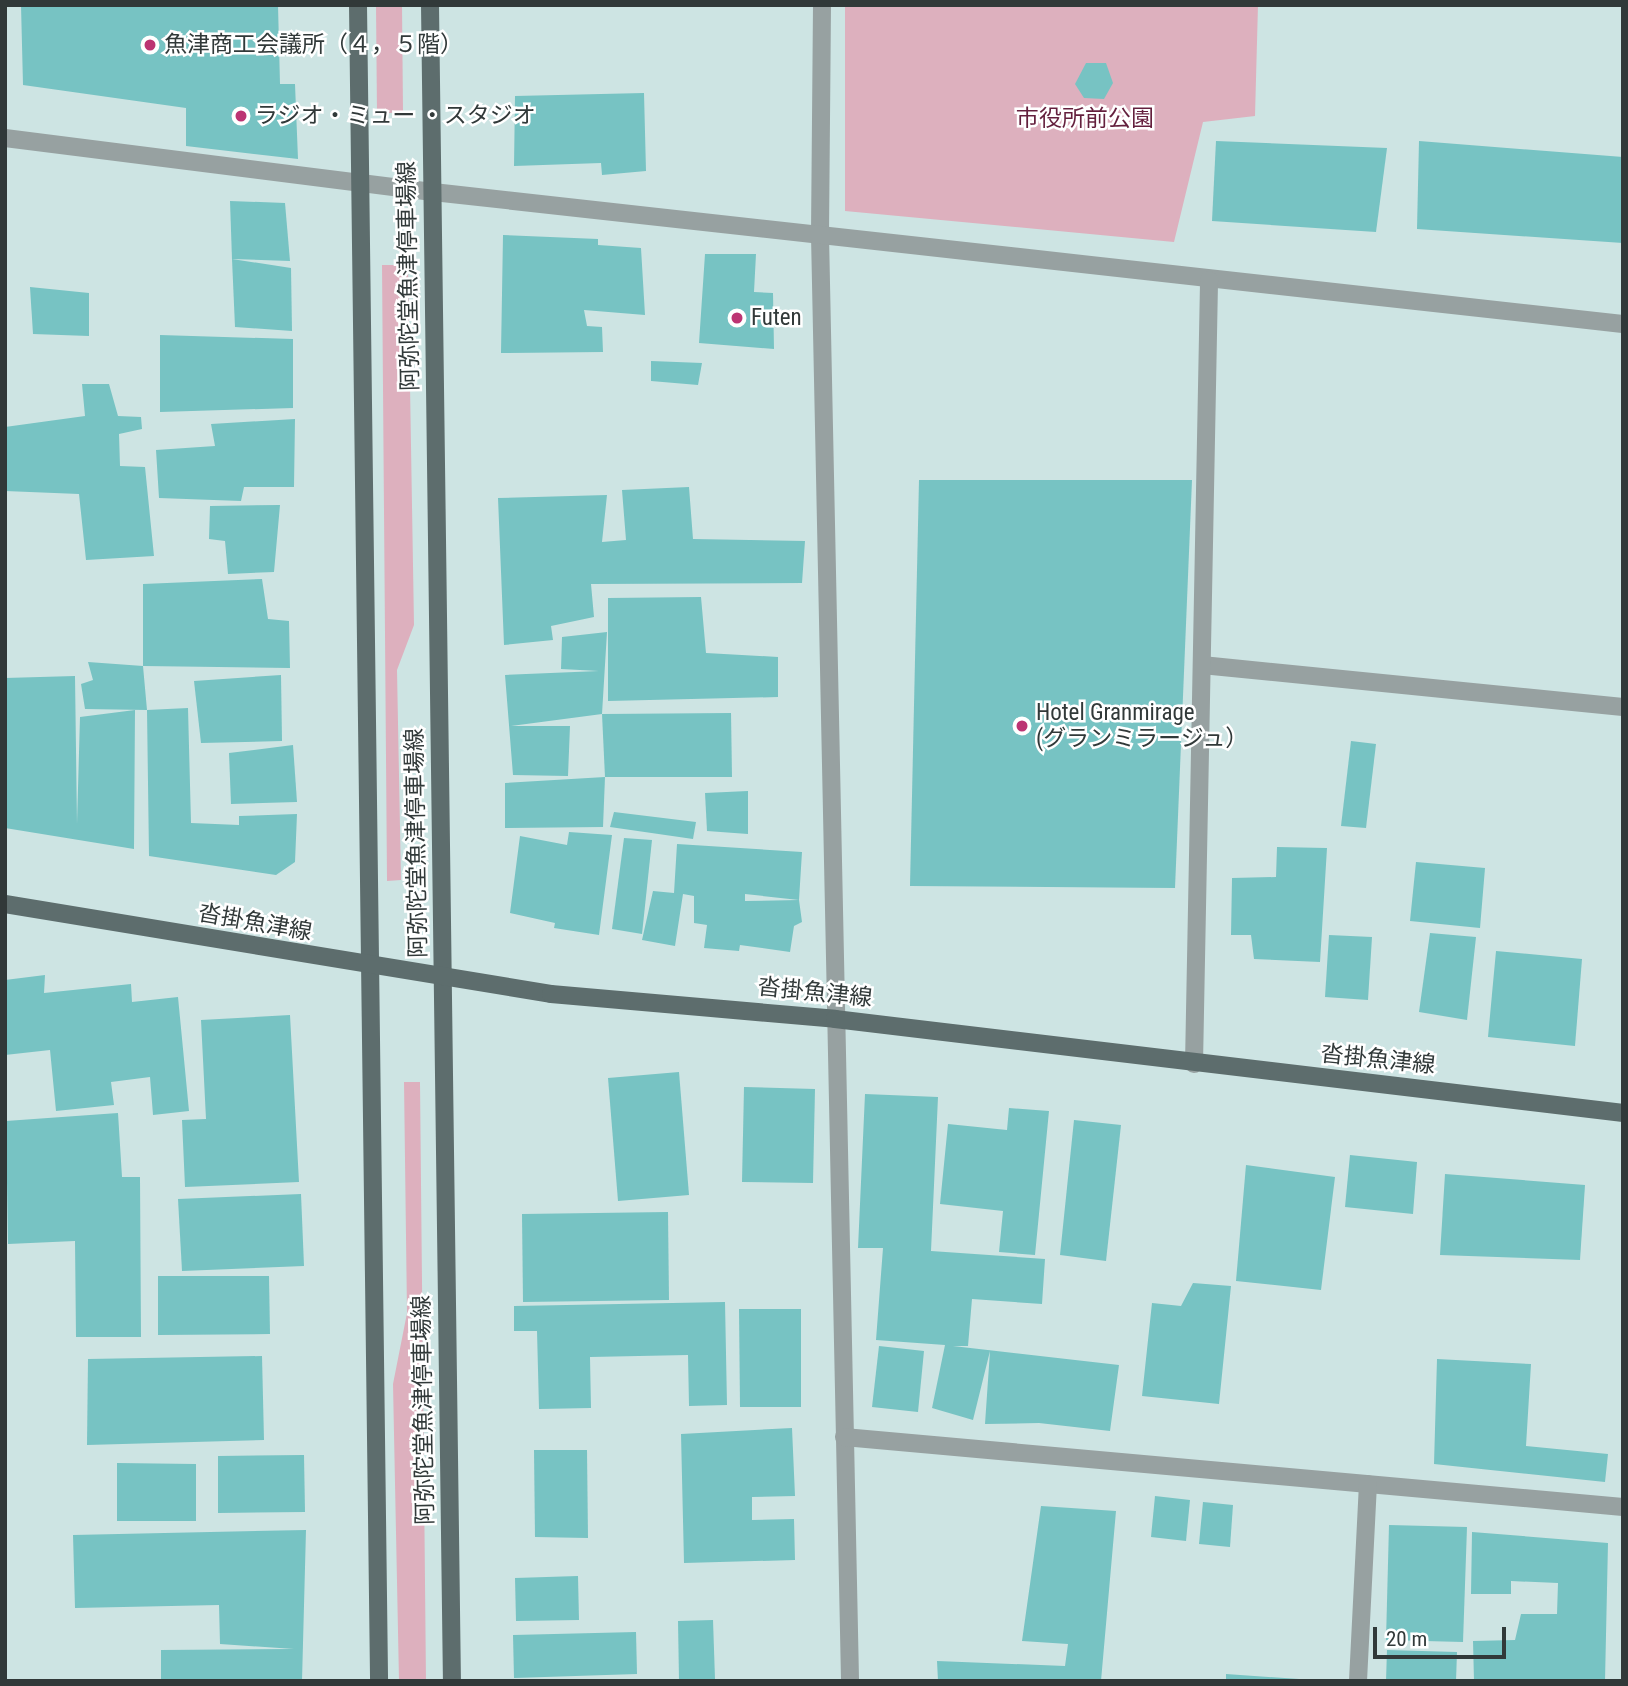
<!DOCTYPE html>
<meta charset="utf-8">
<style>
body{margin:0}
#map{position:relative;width:1628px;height:1686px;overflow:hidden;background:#cde4e3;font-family:"Roboto Condensed","Noto Sans JP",sans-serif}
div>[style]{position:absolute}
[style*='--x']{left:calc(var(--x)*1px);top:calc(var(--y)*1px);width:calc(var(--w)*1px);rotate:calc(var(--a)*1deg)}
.green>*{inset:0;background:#ddb0be}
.building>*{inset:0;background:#77c3c3}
.minor>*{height:18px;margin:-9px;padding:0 9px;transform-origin:9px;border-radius:9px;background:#97a1a1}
.major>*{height:18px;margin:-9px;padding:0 9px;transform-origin:9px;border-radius:9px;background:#5d6d6d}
.dots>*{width:19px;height:19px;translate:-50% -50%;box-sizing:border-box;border:4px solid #fff;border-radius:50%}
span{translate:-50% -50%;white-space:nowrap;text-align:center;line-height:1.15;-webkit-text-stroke:5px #fff;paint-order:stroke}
.poi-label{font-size:23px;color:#313939}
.left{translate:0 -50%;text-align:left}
.park-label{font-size:23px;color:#641f3d}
.street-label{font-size:23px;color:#313939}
.frame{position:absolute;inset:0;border:7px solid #313939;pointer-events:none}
.scale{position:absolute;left:1373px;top:1627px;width:133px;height:32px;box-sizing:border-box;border:4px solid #313939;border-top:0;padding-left:9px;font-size:21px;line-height:24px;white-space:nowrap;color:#313939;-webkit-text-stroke:5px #fff;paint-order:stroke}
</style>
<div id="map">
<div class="green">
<i style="clip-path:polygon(376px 5px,402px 5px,403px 112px,377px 114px)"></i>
<i style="clip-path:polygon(845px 5px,1258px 5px,1255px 116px,1203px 122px,1174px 242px,845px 211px)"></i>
<i style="clip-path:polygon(382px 265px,408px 265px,414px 625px,397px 670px,401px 880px,387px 881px)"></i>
<i style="clip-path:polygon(404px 1082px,420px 1082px,426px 1681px,399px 1681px,393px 1384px,407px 1313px)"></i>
</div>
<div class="building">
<i style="clip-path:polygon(21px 5px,278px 5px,280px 84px,295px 84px,298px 159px,186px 146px,186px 108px,23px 85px)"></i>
<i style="clip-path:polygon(1086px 63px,1106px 63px,1113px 83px,1104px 99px,1084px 98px,1075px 84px)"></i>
<i style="clip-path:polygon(644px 93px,646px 171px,602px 175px,601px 163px,514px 166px,515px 96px)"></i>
<i style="clip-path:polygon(1216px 141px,1387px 148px,1376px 232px,1212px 221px)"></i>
<i style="clip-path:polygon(1419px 141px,1623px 157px,1623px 243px,1417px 229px)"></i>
<i style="clip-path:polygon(230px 201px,285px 203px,290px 261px,232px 259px)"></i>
<i style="clip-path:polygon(503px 235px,598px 239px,598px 245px,641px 248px,645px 315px,584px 310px,587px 326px,602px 327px,603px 352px,501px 353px)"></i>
<i style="clip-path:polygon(705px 254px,756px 254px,754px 292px,773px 293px,774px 349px,699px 343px)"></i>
<i style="clip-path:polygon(232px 259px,291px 268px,292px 331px,235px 327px)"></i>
<i style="clip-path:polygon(30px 287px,89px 293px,89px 336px,33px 334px)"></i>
<i style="clip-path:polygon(160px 335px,293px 339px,293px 408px,160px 412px)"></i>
<i style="clip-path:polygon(651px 361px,702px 363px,698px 385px,651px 381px)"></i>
<i style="clip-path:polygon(82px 384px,109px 384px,118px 416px,141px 417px,142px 429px,119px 434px,120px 466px,145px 467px,154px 556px,86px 560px,79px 494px,5px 491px,5px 427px,85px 416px)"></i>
<i style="clip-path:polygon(295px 419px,294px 487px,244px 487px,241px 501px,159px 498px,156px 450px,215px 446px,211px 424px)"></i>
<i style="clip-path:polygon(919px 480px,1192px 480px,1175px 888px,910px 886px)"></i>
<i style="clip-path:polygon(689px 487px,693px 539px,805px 541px,802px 583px,591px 584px,594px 617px,551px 626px,553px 640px,504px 645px,498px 498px,607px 495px,602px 542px,626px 540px,622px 490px)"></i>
<i style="clip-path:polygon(280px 505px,274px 572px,228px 574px,225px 541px,209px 539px,210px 506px)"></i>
<i style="clip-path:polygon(262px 579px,268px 619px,289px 621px,290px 668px,143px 666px,147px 710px,85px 709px,81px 684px,93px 680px,88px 662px,143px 666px,143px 584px)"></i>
<i style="clip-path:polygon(701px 597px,706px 653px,778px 657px,778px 697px,608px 701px,608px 598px)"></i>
<i style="clip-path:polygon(607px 632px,602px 714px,511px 726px,570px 726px,568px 776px,513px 775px,505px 675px,599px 671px,561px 669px,562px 637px)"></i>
<i style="clip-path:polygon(281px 675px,282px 741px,201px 743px,194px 681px)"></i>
<i style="clip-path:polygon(75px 676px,77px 824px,80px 717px,135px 710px,134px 849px,5px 828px,5px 678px)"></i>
<i style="clip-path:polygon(188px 708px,191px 823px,239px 825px,239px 816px,297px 814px,295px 862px,276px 875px,149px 856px,147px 710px)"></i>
<i style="clip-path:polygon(731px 713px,732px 777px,605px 777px,602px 714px)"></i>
<i style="clip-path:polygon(1351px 741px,1376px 744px,1366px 828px,1341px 826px)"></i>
<i style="clip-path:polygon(293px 745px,297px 802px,231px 804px,229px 753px)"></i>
<i style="clip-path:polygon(605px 777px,603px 827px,505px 828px,505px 783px)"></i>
<i style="clip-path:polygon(748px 791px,748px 834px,707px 831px,705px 793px)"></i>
<i style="clip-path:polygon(614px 812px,696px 822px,693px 839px,610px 827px)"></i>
<i style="clip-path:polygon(569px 832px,612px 835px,599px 935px,554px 928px,555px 923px,510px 913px,520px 836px,567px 845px)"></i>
<i style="clip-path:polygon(624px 838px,652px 840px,642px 934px,612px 929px)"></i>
<i style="clip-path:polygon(677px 844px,802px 852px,799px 900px,745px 894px,745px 901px,799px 900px,802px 922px,794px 926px,790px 952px,740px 945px,739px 951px,704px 948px,707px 925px,694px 923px,694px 896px,683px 894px,675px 946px,642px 940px,653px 891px,674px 893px)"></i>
<i style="clip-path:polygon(1277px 847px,1327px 848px,1320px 962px,1254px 959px,1251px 935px,1231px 935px,1232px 878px,1276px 877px)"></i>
<i style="clip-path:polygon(1416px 862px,1485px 868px,1480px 928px,1410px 921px)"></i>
<i style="clip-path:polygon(1430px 933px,1476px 937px,1467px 1020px,1419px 1012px)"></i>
<i style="clip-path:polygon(1329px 935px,1372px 937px,1368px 1000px,1325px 997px)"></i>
<i style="clip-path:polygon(1496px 951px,1582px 959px,1575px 1046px,1488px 1037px)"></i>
<i style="clip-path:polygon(45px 975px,44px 993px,131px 984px,132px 1002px,178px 997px,189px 1111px,153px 1115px,150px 1077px,111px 1082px,114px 1105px,56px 1111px,50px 1050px,5px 1055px,5px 980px)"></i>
<i style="clip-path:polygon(290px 1015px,299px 1182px,185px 1187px,182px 1120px,206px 1119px,201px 1020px)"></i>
<i style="clip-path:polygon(679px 1072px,689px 1195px,618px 1201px,608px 1078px)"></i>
<i style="clip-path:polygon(744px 1087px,815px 1089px,813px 1183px,742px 1182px)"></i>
<i style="clip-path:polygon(865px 1094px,938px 1097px,931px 1251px,1045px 1259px,1042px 1304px,972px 1299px,968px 1346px,953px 1346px,1119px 1365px,1110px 1431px,1039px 1423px,985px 1424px,990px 1351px,973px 1420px,932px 1408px,945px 1345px,876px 1340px,883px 1248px,858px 1248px)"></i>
<i style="clip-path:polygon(1009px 1108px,1049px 1111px,1035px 1255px,999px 1252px,1003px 1211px,940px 1204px,948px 1124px,1007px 1130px)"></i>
<i style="clip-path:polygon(118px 1113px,122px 1177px,140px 1177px,141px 1337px,76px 1337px,75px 1241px,8px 1244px,6px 1121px)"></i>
<i style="clip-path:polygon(1074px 1120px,1121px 1125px,1106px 1261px,1060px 1255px)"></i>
<i style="clip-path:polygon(1350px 1155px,1417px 1162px,1413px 1214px,1345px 1207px)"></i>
<i style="clip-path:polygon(1246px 1165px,1335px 1177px,1321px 1290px,1236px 1281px)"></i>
<i style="clip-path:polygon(1445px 1174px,1585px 1185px,1580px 1260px,1440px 1255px)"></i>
<i style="clip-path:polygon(301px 1194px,304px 1266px,182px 1271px,178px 1199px)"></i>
<i style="clip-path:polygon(668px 1212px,669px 1300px,523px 1302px,522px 1214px)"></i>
<i style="clip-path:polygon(158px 1276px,269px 1276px,270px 1334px,158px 1335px)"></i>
<i style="clip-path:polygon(1193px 1283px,1231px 1286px,1219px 1404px,1142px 1396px,1152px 1303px,1181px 1306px)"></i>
<i style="clip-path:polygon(725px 1302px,727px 1405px,689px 1406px,688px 1355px,590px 1357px,591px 1408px,539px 1409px,537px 1331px,514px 1331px,514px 1306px)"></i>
<i style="clip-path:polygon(739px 1309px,801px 1309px,801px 1407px,740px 1407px)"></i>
<i style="clip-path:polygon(879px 1346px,924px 1351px,918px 1412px,872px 1407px)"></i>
<i style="clip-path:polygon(262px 1356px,264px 1440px,87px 1445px,88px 1359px)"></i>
<i style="clip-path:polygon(1437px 1359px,1531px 1364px,1526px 1446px,1608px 1454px,1605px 1482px,1434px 1464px)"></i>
<i style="clip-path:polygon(792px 1428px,795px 1496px,752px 1497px,752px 1520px,794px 1519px,795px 1560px,684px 1563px,681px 1434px)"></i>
<i style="clip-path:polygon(534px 1450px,587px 1450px,588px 1538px,535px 1537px)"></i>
<i style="clip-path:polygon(304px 1455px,305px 1512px,218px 1513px,218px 1456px)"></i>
<i style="clip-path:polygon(117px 1463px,196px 1464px,196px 1521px,117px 1521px)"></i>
<i style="clip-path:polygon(1155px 1496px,1190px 1500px,1186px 1541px,1151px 1537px)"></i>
<i style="clip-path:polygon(1203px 1502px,1233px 1505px,1230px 1547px,1199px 1544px)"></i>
<i style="clip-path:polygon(1041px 1506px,1116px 1511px,1101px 1681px,938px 1681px,937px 1661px,1065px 1666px,1068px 1644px,1022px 1641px)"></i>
<i style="clip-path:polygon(1389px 1525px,1467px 1527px,1463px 1642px,1386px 1640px)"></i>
<i style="clip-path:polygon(306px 1530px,302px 1681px,161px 1681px,161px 1650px,294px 1649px,220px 1644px,219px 1605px,75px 1608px,73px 1535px)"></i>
<i style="clip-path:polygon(1472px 1532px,1608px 1543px,1605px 1681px,1474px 1681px,1473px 1641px,1515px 1640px,1521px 1614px,1557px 1614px,1558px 1583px,1511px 1581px,1511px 1594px,1471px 1594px)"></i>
<i style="clip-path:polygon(578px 1576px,579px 1620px,516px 1621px,515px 1578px)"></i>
<i style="clip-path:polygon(713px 1620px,715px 1679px,679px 1680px,678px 1621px)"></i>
<i style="clip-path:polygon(636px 1632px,637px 1674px,514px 1678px,513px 1635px)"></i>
<i style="clip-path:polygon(1387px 1650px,1457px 1652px,1456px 1681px,1386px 1681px)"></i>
<i style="clip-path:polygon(1226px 1674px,1299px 1679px,1299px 1681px,1226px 1681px)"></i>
</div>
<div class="minor">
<i style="--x:822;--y:5;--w:230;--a:90.5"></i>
<i style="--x:820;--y:235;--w:1446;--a:88.81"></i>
<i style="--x:5;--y:138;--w:431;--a:7.2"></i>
<i style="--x:433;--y:192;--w:1197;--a:6.33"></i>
<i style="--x:1202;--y:665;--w:423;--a:5.7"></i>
<i style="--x:1194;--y:1064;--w:784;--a:-88.9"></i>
<i style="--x:844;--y:1437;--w:782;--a:5.13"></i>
<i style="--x:1358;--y:1681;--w:197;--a:-87.1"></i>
</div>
<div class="major">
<i style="--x:358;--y:5;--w:1676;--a:89.28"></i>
<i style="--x:430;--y:5;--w:1676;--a:89.25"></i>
<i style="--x:5;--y:904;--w:553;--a:9.36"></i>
<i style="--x:551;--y:994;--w:285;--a:5"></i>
<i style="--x:835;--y:1019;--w:794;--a:6.8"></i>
</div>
<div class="dots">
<i style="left:150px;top:45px;background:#bc3473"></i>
<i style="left:241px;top:116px;background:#bc3473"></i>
<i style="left:737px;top:318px;background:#bc3473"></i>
<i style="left:1022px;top:726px;background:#bc3473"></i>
</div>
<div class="poi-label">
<span class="left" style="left:164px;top:45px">魚津商工会議所（４，５階）</span>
<span class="left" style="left:255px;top:116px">ラジオ・ミュー ・スタジオ</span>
<span class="left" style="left:751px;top:318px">Futen</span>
<span class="left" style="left:1036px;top:726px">Hotel Granmirage<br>(グランミラージュ）</span>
</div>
<div class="park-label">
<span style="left:1085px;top:119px">市役所前公園</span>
</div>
<div class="street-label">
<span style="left:409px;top:276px;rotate:-91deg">阿弥陀堂魚津停車場線</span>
<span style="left:417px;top:843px;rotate:-91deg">阿弥陀堂魚津停車場線</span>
<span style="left:255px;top:923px;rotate:10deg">沓掛魚津線</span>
<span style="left:815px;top:993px;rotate:6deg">沓掛魚津線</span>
<span style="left:1378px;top:1060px;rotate:6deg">沓掛魚津線</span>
<span style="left:424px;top:1410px;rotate:-91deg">阿弥陀堂魚津停車場線</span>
</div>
<div class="frame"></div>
<div class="scale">20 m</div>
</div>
